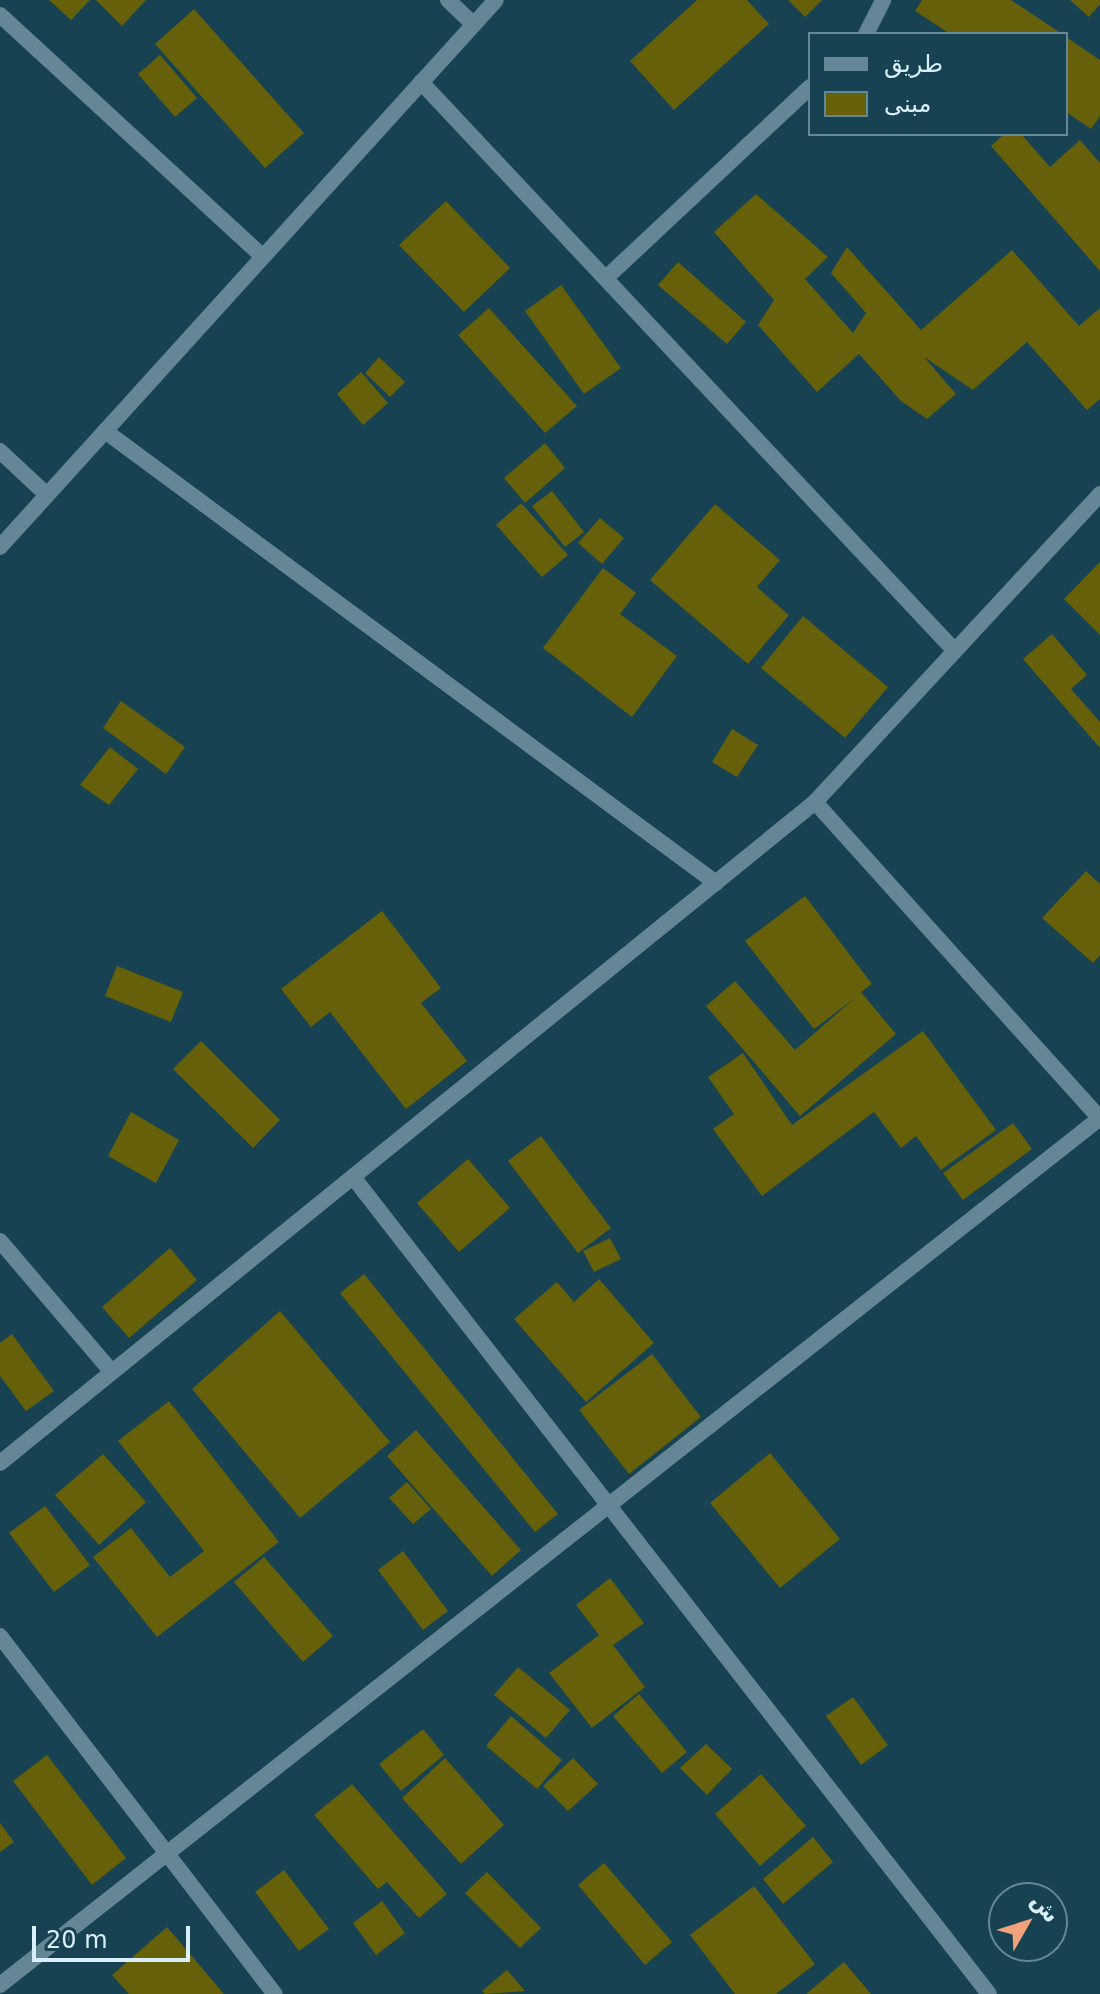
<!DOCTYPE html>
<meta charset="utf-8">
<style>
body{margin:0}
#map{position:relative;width:1100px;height:1994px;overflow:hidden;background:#164252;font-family:"DejaVu Sans","Noto Sans Arabic",sans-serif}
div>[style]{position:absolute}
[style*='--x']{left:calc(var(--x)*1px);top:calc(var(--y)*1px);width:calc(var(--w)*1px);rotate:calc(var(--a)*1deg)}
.building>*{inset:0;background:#656009}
.minor>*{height:16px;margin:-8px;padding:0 8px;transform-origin:8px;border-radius:8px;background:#658795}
span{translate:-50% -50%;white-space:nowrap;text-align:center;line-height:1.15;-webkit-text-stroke:7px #164252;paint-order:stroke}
.legend{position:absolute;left:808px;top:32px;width:260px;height:104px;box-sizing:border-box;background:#164252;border:2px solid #648895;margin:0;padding:10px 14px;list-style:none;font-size:24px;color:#d9f0fa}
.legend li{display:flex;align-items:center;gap:16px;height:40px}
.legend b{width:40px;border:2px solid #648895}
.north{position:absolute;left:988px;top:1882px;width:80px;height:80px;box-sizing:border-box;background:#164252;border:2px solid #648895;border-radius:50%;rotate:51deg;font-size:22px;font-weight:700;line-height:32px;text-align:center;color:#d9f0fa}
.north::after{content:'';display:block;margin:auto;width:28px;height:36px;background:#f1a17c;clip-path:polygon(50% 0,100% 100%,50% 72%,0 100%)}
.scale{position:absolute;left:32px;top:1926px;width:158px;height:36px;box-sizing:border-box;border:4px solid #d9f0fa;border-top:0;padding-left:10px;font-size:24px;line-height:28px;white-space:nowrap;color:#d9f0fa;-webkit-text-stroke:6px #164252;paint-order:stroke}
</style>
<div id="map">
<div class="building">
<i style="clip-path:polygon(49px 0,90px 0,71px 20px)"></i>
<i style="clip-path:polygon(96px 0,146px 0,122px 26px)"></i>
<i style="clip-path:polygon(697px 0,747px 0,769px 24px,674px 110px,630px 61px)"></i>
<i style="clip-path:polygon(788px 0,822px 0,805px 17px)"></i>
<i style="clip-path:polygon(922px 0,1011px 0,1062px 34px,950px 34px,915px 11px)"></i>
<i style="clip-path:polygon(1070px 0,1100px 0,1100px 4px,1089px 17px)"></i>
<i style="clip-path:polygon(194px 9px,304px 133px,265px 168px,155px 44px)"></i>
<i style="clip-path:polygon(1066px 37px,1100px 60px,1100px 116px,1091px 129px,1066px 112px)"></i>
<i style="clip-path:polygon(160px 55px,197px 98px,175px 117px,138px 74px)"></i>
<i style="clip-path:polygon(1004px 134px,1021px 134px,1050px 167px,1080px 140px,1100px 163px,1100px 271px,991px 146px)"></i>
<i style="clip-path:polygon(756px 194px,828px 257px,805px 279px,853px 333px,866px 313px,831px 273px,847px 247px,921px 330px,1012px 250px,1079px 326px,1100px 308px,1100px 399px,1087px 410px,1027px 342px,973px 390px,924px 357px,956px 394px,927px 419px,901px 401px,859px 354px,817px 392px,758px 325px,774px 300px,714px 232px)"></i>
<i style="clip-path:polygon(446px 201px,510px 268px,464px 312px,399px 245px)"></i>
<i style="clip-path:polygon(678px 262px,746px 322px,727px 344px,658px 285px)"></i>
<i style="clip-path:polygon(561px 285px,621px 368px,584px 394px,525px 311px)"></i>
<i style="clip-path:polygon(489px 308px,577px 406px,545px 433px,458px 335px)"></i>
<i style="clip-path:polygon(379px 357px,405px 382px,390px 397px,365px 373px)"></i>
<i style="clip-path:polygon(361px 372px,388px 403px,363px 425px,337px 394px)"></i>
<i style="clip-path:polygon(545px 443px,565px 468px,525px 503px,504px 478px)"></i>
<i style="clip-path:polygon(552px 491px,584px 532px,565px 547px,532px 506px)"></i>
<i style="clip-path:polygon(521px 503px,568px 555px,542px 577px,496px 525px)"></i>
<i style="clip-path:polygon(715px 504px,780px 560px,757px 587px,789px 615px,748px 664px,650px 580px)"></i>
<i style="clip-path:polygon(600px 518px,624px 538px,602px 564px,578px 543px)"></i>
<i style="clip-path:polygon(1100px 562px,1100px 635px,1064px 599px)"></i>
<i style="clip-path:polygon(603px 568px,636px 593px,620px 614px,677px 656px,632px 717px,543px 648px)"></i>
<i style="clip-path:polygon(803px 616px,888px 687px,845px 738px,761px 668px)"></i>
<i style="clip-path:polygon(1052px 634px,1087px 675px,1071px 689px,1100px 722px,1100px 748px,1023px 659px)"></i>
<i style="clip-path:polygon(121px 701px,185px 747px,166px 774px,103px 728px)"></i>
<i style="clip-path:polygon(732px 729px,758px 745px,737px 777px,712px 762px)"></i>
<i style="clip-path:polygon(110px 747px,138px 769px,109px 805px,80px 785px)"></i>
<i style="clip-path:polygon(1086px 871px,1100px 884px,1100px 955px,1093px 963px,1042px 918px)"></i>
<i style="clip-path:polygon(805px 896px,872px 984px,861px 992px,896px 1034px,800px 1116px,706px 1006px,735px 981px,795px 1050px,855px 998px,814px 1029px,745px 941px)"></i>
<i style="clip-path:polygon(382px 911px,441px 988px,421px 1003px,467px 1061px,406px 1109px,330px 1012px,311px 1027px,281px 989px)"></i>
<i style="clip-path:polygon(117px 966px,183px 992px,171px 1022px,105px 996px)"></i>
<i style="clip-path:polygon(923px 1031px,996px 1130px,941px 1170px,916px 1136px,901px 1148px,874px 1112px,762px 1196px,713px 1129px,734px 1114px,708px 1077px,743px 1053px,792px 1125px)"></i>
<i style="clip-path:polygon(201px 1041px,280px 1120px,253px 1148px,173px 1069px)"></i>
<i style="clip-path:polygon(131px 1112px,179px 1140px,156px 1183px,108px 1156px)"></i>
<i style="clip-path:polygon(1013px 1123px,1032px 1149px,963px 1200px,943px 1173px)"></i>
<i style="clip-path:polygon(541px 1136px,611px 1228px,578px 1253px,508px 1161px)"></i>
<i style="clip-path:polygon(468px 1159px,510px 1208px,459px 1252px,417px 1203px)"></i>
<i style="clip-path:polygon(610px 1238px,621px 1259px,594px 1272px,583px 1251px)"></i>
<i style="clip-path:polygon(170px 1248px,197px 1280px,129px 1338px,102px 1307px)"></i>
<i style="clip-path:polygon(364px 1274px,558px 1514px,535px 1532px,340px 1293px)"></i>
<i style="clip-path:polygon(599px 1279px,654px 1343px,586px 1402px,514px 1319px,557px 1282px,574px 1302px)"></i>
<i style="clip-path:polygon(280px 1311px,390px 1442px,300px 1518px,192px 1389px)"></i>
<i style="clip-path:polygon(12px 1334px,54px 1391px,26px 1411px,0 1376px,0 1343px)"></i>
<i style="clip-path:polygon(652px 1354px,701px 1417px,629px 1474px,579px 1410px)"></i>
<i style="clip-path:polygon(169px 1401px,279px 1542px,157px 1637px,93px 1557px,131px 1528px,170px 1577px,204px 1551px,118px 1441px)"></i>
<i style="clip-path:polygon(416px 1430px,521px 1550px,492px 1576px,387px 1456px)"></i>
<i style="clip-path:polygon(770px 1453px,840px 1539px,780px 1588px,710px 1503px)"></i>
<i style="clip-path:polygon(103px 1454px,146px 1502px,99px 1545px,55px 1495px)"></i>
<i style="clip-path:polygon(407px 1482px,431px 1509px,413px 1524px,389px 1498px)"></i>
<i style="clip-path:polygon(45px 1506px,90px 1565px,54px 1592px,9px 1533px)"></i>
<i style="clip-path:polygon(403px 1551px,448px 1611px,423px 1630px,378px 1570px)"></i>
<i style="clip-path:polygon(264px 1557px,333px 1636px,303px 1662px,234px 1582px)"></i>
<i style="clip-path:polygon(610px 1578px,644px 1623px,613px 1645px,645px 1687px,592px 1728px,549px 1673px,599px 1635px,576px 1605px)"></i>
<i style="clip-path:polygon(518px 1667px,570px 1710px,546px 1738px,494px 1695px)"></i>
<i style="clip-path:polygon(639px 1694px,687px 1752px,662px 1773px,613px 1716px)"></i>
<i style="clip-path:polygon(853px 1697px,888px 1745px,861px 1765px,826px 1716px)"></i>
<i style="clip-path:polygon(511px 1716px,562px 1760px,537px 1789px,486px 1746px)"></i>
<i style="clip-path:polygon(423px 1729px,444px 1755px,401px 1791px,379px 1764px)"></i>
<i style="clip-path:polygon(706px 1744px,732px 1769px,707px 1795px,680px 1768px)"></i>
<i style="clip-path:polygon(47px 1755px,126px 1858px,92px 1885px,13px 1781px)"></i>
<i style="clip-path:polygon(445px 1758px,504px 1825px,461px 1864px,402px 1798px)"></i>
<i style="clip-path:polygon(573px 1758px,598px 1784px,568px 1811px,543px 1786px)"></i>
<i style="clip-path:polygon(761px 1774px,806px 1826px,760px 1866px,715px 1814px)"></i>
<i style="clip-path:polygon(352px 1784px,447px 1894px,419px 1918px,387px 1882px,378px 1889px,314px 1815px)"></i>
<i style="clip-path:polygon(0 1823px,14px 1842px,0 1852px)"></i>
<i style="clip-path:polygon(813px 1837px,833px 1862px,783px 1904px,763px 1879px)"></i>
<i style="clip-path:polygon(604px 1863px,672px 1942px,645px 1965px,578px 1885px)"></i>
<i style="clip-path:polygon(284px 1870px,329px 1929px,299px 1951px,255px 1892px)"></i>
<i style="clip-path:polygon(487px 1872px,541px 1928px,520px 1948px,465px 1893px)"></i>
<i style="clip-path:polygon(754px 1886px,815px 1964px,776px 1994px,735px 1994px,690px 1935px)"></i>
<i style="clip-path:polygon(382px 1901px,405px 1933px,376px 1955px,353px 1923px)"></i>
<i style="clip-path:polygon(167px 1927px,224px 1994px,129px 1994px,112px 1975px)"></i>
<i style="clip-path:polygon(844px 1962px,871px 1994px,806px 1994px)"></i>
<i style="clip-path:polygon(507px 1970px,525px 1991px,485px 1994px,482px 1991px)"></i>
</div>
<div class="minor">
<i style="--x:448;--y:0;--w:35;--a:44"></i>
<i style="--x:0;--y:15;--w:357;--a:42.6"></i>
<i style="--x:866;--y:34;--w:38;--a:-63"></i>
<i style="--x:421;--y:82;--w:780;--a:46.82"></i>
<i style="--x:607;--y:277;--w:278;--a:-43.1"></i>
<i style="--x:105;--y:431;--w:760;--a:36.49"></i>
<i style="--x:0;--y:451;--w:64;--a:43.1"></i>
<i style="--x:0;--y:547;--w:738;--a:-47.8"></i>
<i style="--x:815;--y:802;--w:426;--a:48"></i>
<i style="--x:353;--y:1177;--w:1035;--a:52.1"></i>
<i style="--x:0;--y:1241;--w:172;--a:49.5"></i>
<i style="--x:0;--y:1463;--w:1049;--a:-39.04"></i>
<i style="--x:815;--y:802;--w:420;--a:-47.2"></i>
<i style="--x:0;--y:1636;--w:451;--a:52.5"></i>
<i style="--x:0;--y:1985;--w:1401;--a:-38.24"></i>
</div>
<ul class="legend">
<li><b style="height:10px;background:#658795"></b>طريق</li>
<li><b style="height:22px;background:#656009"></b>مبنى</li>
</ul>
<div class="north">ش</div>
<div class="scale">20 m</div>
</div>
